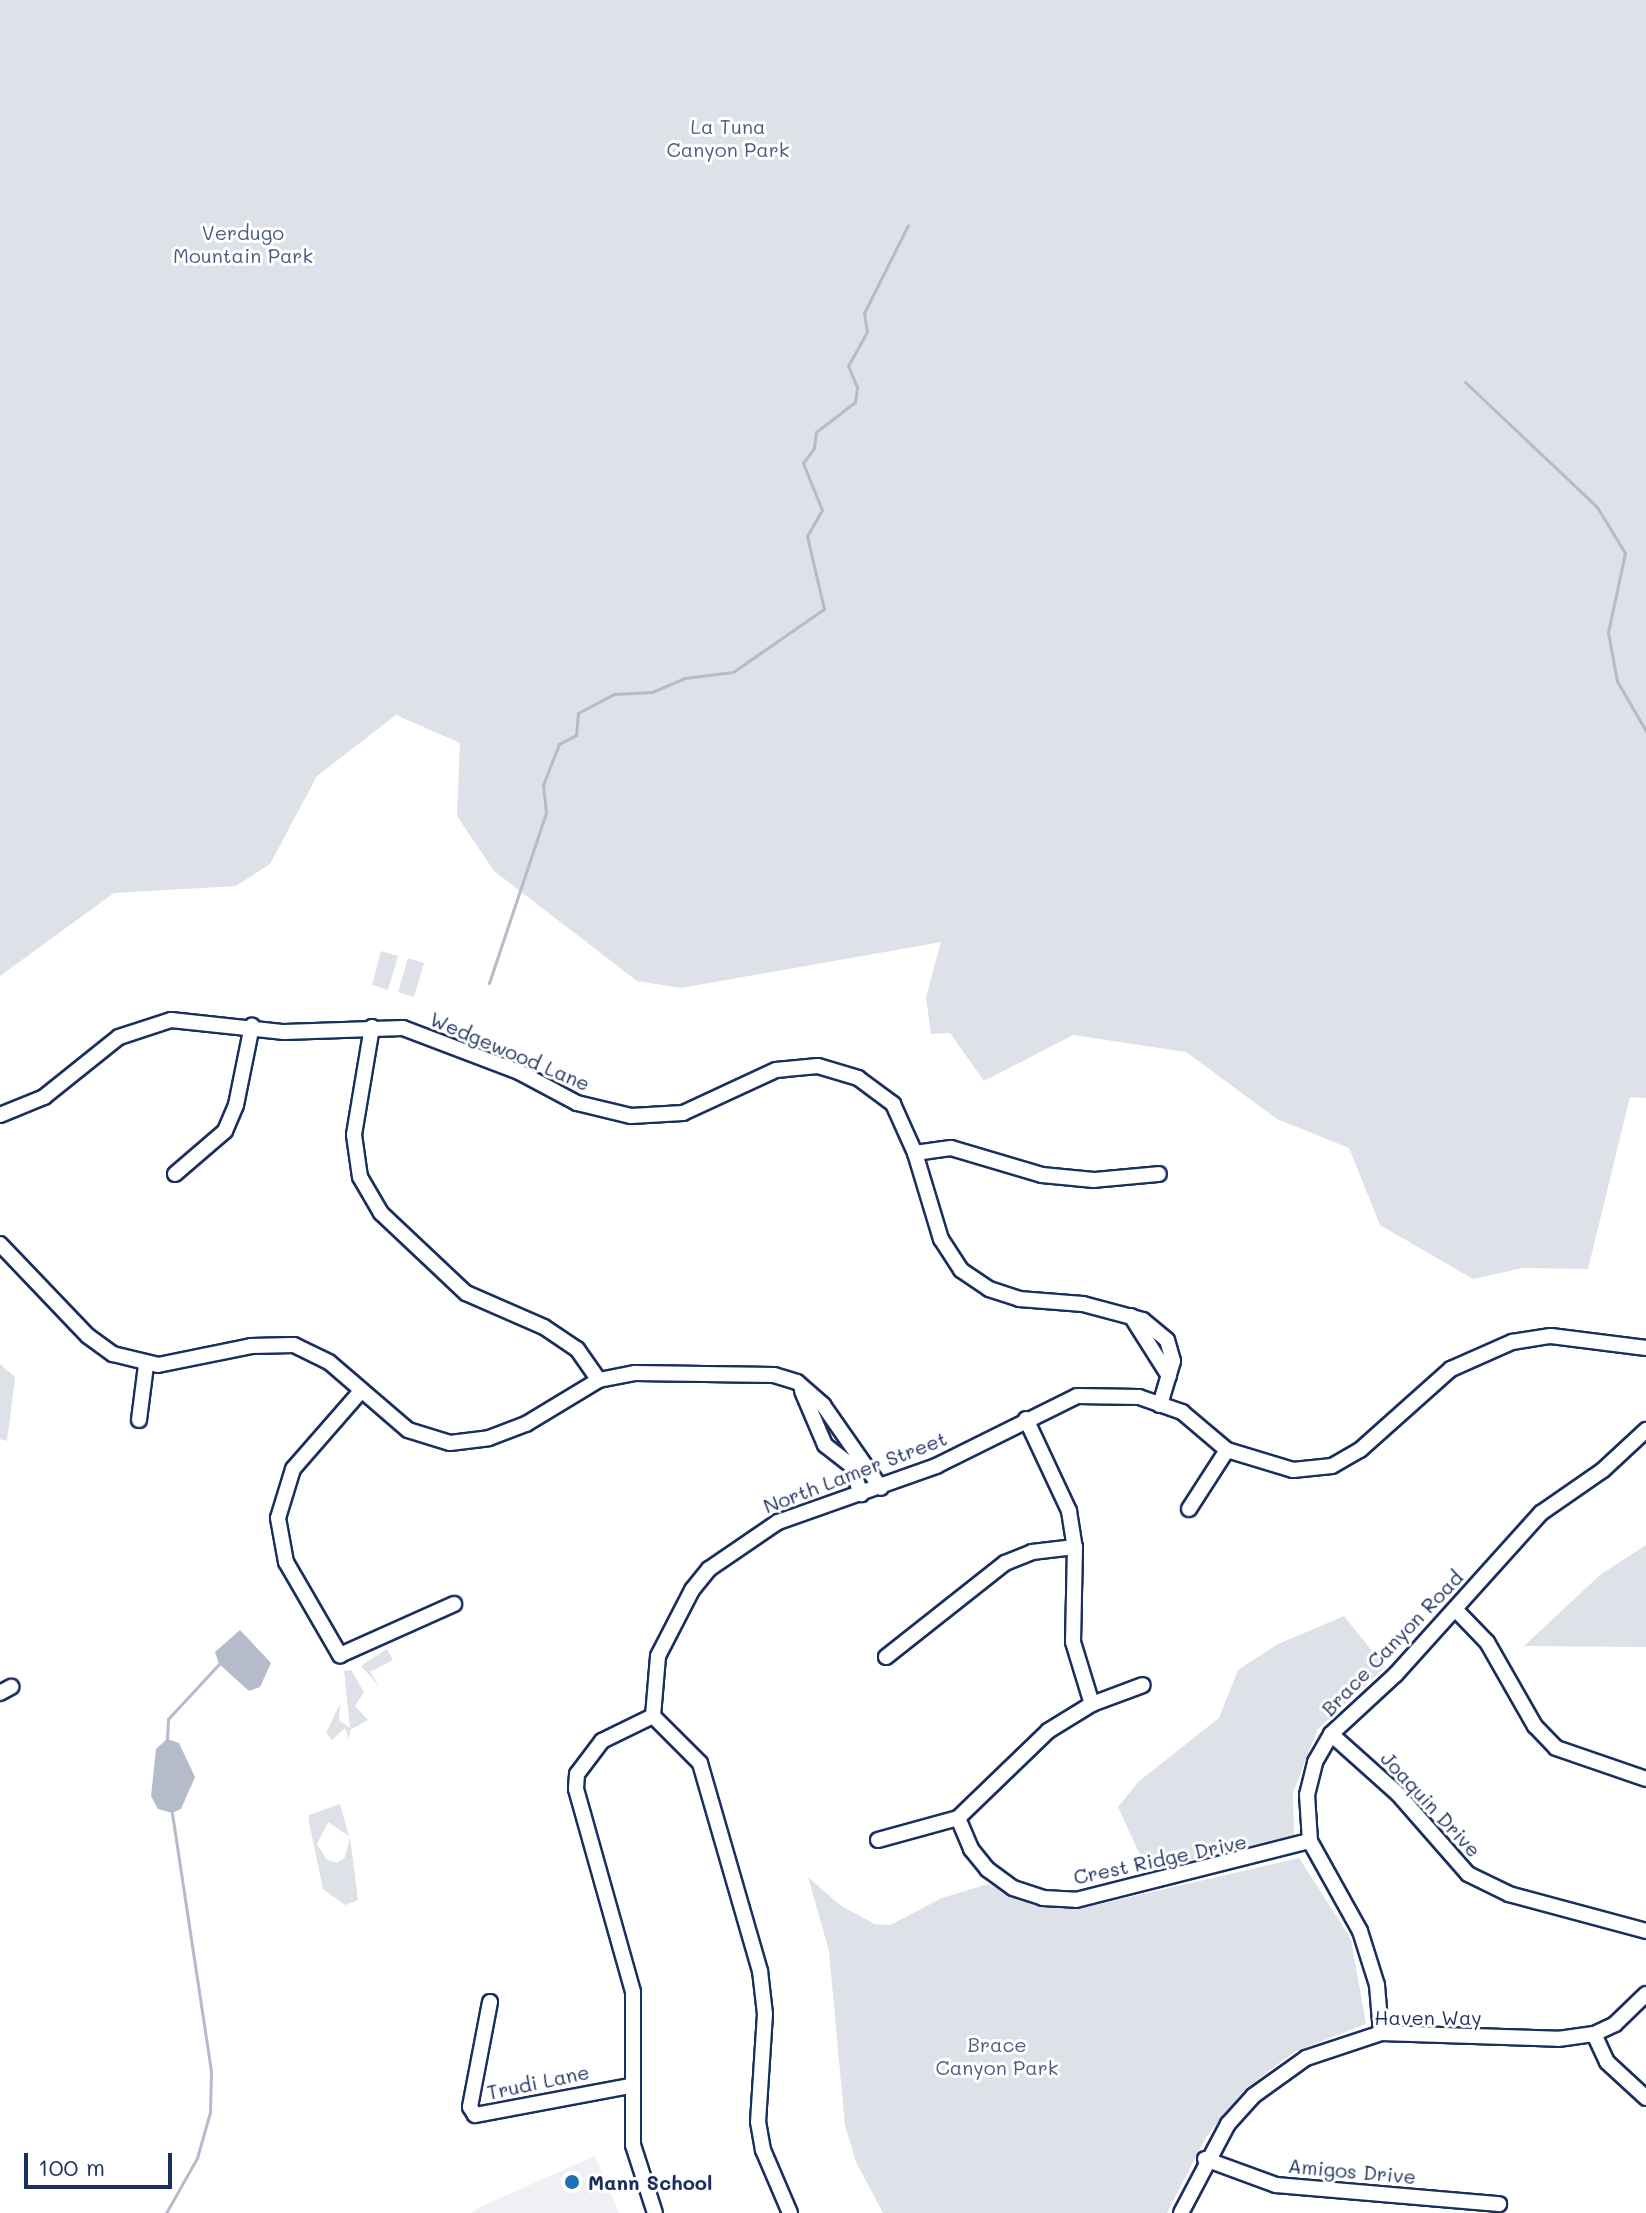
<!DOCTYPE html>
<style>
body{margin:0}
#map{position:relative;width:1646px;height:2213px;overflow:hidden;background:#fff;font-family:Mali,sans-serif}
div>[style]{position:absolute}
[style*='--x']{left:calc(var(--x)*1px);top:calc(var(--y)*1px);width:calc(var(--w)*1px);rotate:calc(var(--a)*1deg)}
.built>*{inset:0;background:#eff0f4}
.green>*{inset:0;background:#dee1e7}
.water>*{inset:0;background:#b5bbca}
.stream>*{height:3px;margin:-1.5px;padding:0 1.5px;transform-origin:1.5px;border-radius:1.5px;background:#b5bbca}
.roads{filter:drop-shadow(2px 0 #1b2f5e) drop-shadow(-2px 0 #1b2f5e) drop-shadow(0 2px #1b2f5e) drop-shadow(0 -2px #1b2f5e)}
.minor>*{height:14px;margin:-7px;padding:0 7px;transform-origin:7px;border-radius:7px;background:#fff}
.dots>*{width:22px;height:22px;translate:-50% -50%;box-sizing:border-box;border:4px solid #fff;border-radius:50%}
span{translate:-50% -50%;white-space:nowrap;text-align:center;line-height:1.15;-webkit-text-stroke:6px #fff;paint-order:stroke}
.park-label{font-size:20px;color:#4c5c80}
.street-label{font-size:20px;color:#1b2f5e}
.poi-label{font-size:20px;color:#1b2f5e;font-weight:700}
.left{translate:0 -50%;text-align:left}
.scale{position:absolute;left:24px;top:2153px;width:148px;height:36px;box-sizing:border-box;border:4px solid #1b2f5e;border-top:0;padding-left:10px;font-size:24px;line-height:28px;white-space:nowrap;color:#1b2f5e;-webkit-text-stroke:6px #fff;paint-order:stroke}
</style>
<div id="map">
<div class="built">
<i style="clip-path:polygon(595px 2156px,619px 2213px,471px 2213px,480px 2207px)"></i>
</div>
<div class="green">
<i style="clip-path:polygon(0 0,1646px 0,1646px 1098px,1630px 1097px,1588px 1269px,1523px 1268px,1473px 1279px,1380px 1225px,1349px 1148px,1277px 1119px,1186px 1052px,1073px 1035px,984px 1081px,950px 1033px,931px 1034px,926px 997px,941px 942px,681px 988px,637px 981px,494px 871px,457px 816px,460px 743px,396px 715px,317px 776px,270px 864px,236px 886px,114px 893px,0 976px)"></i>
<i style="clip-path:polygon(381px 951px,398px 956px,388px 990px,372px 985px)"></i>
<i style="clip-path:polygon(408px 958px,424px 963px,414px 997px,398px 992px)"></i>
<i style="clip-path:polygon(0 1364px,15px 1377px,7px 1441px,0 1439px)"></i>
<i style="clip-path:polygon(1646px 1545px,1646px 1647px,1524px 1646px,1600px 1575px)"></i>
<i style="clip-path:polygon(1344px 1616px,1385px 1667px,1317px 1730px,1293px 1793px,1294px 1835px,1147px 1870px,1118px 1807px,1138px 1782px,1219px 1718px,1238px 1670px,1276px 1645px)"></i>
<i style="clip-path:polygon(387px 1649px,393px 1660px,370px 1672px,380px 1687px,361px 1666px)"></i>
<i style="clip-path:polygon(351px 1670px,364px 1692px,355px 1706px,368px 1720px,350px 1730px,349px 1739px,345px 1728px,332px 1740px,326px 1733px,340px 1704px,339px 1720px,350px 1728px,344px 1671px)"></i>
<i style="clip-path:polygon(340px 1804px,349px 1836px,328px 1822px,317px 1844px,327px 1860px,337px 1863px,345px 1857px,350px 1837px,358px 1900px,345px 1905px,323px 1889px,309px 1822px,309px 1815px)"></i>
<i style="clip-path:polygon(1299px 1858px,1351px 1939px,1366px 2024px,1294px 2052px,1243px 2091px,1206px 2137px,1167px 2213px,883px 2213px,856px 2162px,845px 2125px,829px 1951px,808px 1877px,841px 1906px,875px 1924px,890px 1925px,942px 1898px,988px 1884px,1029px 1903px,1087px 1907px)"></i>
</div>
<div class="water">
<i style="clip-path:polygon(240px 1630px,271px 1663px,260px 1687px,249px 1691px,219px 1664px,215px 1652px)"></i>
<i style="clip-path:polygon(167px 1739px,179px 1743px,195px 1777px,181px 1809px,172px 1813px,158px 1809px,151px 1796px,156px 1749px)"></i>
</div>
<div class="stream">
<i style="--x:1465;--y:382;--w:182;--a:43.4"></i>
<i style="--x:1597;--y:507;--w:54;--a:58.7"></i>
<i style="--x:1625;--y:553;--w:81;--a:102.1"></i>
<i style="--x:1608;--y:632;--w:50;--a:79.6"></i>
<i style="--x:1617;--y:681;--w:58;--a:59.9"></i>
<i style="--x:489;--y:983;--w:179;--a:-71.5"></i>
<i style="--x:546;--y:813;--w:28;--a:-96"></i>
<i style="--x:543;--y:785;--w:44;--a:-68.7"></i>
<i style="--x:559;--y:744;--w:19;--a:-28"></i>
<i style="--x:576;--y:735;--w:22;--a:-85"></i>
<i style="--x:578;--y:713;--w:41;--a:-27.8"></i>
<i style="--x:614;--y:694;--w:38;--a:-3"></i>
<i style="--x:652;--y:692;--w:36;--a:-23"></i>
<i style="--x:685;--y:678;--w:48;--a:-7.1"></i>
<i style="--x:733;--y:672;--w:111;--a:-34.7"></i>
<i style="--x:824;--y:609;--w:75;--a:-103.1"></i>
<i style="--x:807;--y:536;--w:30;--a:-60"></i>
<i style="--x:822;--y:510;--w:51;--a:-112"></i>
<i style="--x:803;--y:463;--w:19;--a:-54"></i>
<i style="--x:814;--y:448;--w:16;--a:-83"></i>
<i style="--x:816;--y:432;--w:49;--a:-37.6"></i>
<i style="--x:855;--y:402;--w:15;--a:-82"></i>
<i style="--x:857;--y:387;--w:23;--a:-113"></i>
<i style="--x:848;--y:366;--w:39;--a:-61"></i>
<i style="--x:867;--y:332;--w:19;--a:-99"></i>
<i style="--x:864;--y:313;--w:98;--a:-63.4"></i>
<i style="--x:167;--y:1739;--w:20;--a:-87"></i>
<i style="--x:168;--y:1719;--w:75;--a:-47.2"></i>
<i style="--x:166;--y:2213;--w:63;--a:-60.6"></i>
<i style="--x:197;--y:2158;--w:48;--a:-74.2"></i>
<i style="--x:210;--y:2112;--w:41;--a:-88.6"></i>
<i style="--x:211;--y:2071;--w:261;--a:-98.6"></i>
</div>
<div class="roads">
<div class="minor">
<i style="--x:372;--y:1027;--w:109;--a:99.5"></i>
<i style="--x:354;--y:1135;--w:42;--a:81.9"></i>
<i style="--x:360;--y:1177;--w:42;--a:59.7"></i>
<i style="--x:381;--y:1213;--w:117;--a:43.3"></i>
<i style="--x:466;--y:1293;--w:85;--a:23.6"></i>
<i style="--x:544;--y:1327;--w:40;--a:34"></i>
<i style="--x:577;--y:1349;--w:38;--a:55"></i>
<i style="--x:0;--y:1115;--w:48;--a:-22.2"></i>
<i style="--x:44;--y:1097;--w:96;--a:-38.7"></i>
<i style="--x:119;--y:1037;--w:55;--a:-18.1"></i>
<i style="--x:171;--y:1020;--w:114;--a:6.1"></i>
<i style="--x:284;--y:1032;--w:119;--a:-1.9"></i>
<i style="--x:403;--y:1028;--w:124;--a:20.8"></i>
<i style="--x:519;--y:1072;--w:66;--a:28.1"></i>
<i style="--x:577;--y:1103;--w:56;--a:13.5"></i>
<i style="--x:631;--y:1116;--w:52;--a:-3.3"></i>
<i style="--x:683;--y:1113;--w:102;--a:-24.8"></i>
<i style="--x:776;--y:1070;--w:42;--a:-5.4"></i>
<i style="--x:818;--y:1066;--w:42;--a:16.7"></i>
<i style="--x:858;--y:1078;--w:44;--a:36.6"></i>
<i style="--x:893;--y:1104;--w:54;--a:65.8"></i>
<i style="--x:915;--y:1153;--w:90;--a:73.2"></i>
<i style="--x:941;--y:1239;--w:37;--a:57"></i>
<i style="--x:961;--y:1270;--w:34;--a:34"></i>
<i style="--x:989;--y:1289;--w:32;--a:18"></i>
<i style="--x:1019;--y:1299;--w:64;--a:4.5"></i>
<i style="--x:1083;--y:1304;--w:62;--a:14.9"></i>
<i style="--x:1143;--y:1320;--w:31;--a:40"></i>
<i style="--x:1167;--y:1340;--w:22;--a:74"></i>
<i style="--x:1173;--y:1361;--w:46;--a:106.5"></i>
<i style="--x:915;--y:1153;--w:36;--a:-8"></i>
<i style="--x:951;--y:1148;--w:95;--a:16.5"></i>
<i style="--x:1042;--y:1175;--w:52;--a:5.5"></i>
<i style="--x:1094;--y:1180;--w:65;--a:-5.3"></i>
<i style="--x:175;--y:1174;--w:66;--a:-40.7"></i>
<i style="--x:225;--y:1131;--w:28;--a:-67"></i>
<i style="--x:236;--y:1105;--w:81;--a:-78.6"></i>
<i style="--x:0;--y:1244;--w:127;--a:46.3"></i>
<i style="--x:88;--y:1336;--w:31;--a:36"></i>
<i style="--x:113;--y:1354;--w:46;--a:13.7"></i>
<i style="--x:158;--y:1365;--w:95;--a:-11.5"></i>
<i style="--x:251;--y:1346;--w:43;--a:-1.3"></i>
<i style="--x:294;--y:1345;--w:39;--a:26"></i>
<i style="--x:329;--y:1362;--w:104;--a:40.7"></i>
<i style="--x:408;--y:1430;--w:44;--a:17.2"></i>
<i style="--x:450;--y:1443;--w:39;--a:-7"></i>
<i style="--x:489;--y:1438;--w:40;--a:-21"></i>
<i style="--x:526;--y:1424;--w:85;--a:-31.1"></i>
<i style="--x:599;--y:1380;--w:37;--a:-11"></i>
<i style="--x:635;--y:1373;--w:139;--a:0.8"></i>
<i style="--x:774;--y:1375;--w:24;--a:17"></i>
<i style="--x:797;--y:1382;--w:35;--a:41"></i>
<i style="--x:823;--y:1405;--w:101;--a:55.1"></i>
<i style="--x:1131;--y:1316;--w:71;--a:57.7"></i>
<i style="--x:361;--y:1391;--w:103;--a:131.1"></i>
<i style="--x:293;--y:1469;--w:51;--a:107"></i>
<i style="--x:278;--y:1518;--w:45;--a:79.7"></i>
<i style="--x:286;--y:1562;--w:108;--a:59.9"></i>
<i style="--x:340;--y:1655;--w:125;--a:-24.1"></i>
<i style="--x:802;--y:1391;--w:59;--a:66.9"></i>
<i style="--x:825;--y:1445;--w:33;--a:38"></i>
<i style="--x:851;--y:1465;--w:31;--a:71"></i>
<i style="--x:1026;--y:1419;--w:102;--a:64.9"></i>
<i style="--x:1069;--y:1511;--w:36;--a:81"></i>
<i style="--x:1075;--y:1547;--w:95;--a:91.2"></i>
<i style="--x:1073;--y:1642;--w:65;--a:73"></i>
<i style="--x:139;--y:1420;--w:55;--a:-82.7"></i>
<i style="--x:1189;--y:1509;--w:70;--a:-57.2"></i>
<i style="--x:1455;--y:1609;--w:46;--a:45.9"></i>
<i style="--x:1487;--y:1642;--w:97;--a:60.3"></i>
<i style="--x:1535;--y:1726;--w:30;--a:46"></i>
<i style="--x:1556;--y:1748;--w:95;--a:19"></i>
<i style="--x:886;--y:1657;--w:152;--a:-38.3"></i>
<i style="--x:1005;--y:1563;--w:29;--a:-22"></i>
<i style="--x:1032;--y:1552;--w:43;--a:-6.6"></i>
<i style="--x:0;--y:1693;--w:13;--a:-29"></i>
<i style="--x:653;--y:1716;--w:57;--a:153.9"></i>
<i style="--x:602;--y:1741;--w:41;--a:127.1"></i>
<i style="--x:577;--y:1774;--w:15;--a:94"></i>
<i style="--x:576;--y:1789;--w:211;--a:74.3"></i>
<i style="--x:633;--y:1992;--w:153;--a:90"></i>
<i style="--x:633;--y:2145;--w:71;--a:72.1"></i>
<i style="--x:1331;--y:1734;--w:90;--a:41.8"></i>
<i style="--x:1398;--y:1794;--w:106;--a:48.8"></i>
<i style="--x:1468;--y:1874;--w:46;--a:26"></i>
<i style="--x:1509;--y:1894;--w:142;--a:15.1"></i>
<i style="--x:958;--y:1818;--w:34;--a:67"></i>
<i style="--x:971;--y:1849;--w:26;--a:51"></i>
<i style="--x:987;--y:1869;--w:32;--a:36"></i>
<i style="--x:1013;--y:1888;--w:32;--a:18"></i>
<i style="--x:1043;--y:1898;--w:33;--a:3"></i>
<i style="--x:1076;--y:1900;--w:241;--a:-14.2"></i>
<i style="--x:878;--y:1840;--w:83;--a:-15.4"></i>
<i style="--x:958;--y:1818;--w:125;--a:-44"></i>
<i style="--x:1048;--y:1731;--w:52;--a:-31.5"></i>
<i style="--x:1092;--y:1704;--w:54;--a:-20.4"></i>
<i style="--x:490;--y:2002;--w:107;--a:100.8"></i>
<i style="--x:470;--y:2107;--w:9;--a:58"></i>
<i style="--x:475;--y:2115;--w:158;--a:-10.6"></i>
<i style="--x:1381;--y:2033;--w:48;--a:-94.8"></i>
<i style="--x:1377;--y:1985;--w:57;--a:-107.5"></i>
<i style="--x:1360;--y:1931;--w:103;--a:-119.1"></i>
<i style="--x:1310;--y:1841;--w:46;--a:-93.7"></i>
<i style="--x:1307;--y:1795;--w:34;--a:-76"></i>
<i style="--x:1315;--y:1762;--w:32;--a:-60"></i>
<i style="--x:1331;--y:1734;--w:88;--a:-42.7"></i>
<i style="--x:1396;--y:1674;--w:217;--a:-48"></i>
<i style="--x:1541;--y:1513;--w:75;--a:-34.7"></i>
<i style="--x:1603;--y:1470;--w:59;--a:-42.9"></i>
<i style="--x:1594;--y:2034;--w:31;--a:65"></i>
<i style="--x:1607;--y:2062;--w:53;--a:42.7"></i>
<i style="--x:1205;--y:2159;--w:76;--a:20.1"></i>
<i style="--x:1276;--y:2185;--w:224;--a:4.9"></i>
<i style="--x:790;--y:2213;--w:69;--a:-113.2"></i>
<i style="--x:763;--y:2150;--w:28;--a:-100"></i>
<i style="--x:758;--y:2122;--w:108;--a:-86.3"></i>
<i style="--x:765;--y:2014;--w:43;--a:-96.6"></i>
<i style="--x:760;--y:1971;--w:216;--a:-106.1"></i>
<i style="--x:700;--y:1763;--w:66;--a:-135"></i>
<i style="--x:653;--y:1716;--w:60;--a:-85.2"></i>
<i style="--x:658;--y:1656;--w:74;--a:-62.7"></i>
<i style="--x:692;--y:1590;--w:27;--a:-51"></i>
<i style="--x:709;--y:1569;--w:83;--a:-34.3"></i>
<i style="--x:778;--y:1522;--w:168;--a:-19.5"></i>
<i style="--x:936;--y:1466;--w:157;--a:-26.4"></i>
<i style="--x:1077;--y:1396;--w:62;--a:0.9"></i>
<i style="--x:1139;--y:1397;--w:46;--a:19.2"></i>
<i style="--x:1182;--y:1412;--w:59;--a:40.2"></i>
<i style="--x:1227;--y:1450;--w:69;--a:16.9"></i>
<i style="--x:1293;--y:1470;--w:39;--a:-6"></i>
<i style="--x:1332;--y:1466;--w:32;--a:-30"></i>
<i style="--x:1360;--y:1450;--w:122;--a:-41.7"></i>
<i style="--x:1451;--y:1369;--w:67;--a:-23.9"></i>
<i style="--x:1512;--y:1342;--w:39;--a:-9"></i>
<i style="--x:1551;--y:1336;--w:96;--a:7.2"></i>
<i style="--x:1181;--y:2213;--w:101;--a:-62.2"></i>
<i style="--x:1228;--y:2124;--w:38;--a:-48"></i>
<i style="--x:1253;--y:2096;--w:65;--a:-35.6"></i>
<i style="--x:1306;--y:2058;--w:79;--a:-18.4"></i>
<i style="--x:1381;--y:2033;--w:177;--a:1.9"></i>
<i style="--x:1558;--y:2039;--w:36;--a:-8"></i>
<i style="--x:1594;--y:2034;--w:23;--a:-25"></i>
<i style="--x:1615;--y:2024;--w:43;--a:-44.1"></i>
</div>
</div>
<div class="dots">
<i style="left:572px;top:2182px;background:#1f6fb2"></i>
</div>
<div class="park-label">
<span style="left:728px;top:138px">La Tuna<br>Canyon Park</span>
<span style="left:243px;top:244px">Verdugo<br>Mountain Park</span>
<span style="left:997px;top:2056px">Brace<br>Canyon Park</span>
</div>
<div class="street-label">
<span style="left:510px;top:1051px;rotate:23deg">Wedgewood Lane</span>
<span style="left:855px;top:1472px;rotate:-21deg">North Lamer Street</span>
<span style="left:1392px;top:1643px;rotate:-46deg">Brace Canyon Road</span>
<span style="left:1431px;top:1804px;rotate:47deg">Joaquin Drive</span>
<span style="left:1160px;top:1859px;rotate:-12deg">Crest Ridge Drive</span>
<span style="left:1428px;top:2017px">Haven Way</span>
<span style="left:538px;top:2082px;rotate:-12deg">Trudi Lane</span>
<span style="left:1352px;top:2171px;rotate:5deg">Amigos Drive</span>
</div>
<div class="poi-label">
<span class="left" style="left:588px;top:2182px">Mann School</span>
</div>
<div class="scale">100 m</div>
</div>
